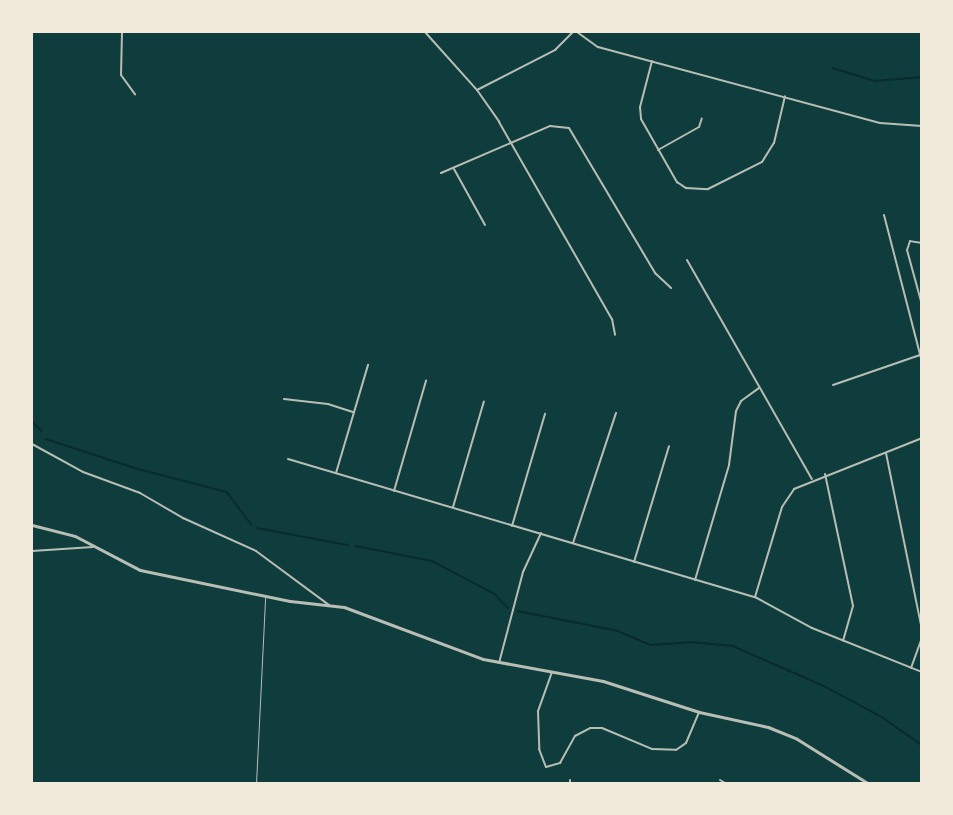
<!DOCTYPE html>
<style>
body{margin:0}
#map{position:relative;width:953px;height:815px;overflow:hidden;background:#0f3d3e;font-family:Signika,sans-serif}
div>[style]{position:absolute}
[style*='--x']{left:calc(var(--x)*1px);top:calc(var(--y)*1px);width:calc(var(--w)*1px);rotate:calc(var(--a)*1deg)}
.stream>*{height:1.5px;margin:-0.75px;padding:0 0.75px;transform-origin:0.75px;border-radius:0.75px;background:#0a2a2b}
.service>*{height:1px;margin:-0.5px;padding:0 0.5px;transform-origin:0.5px;border-radius:0.5px;background:#b8beb3}
.minor>*{height:2px;margin:-1px;padding:0 1px;transform-origin:1px;border-radius:1px;background:#b8beb3}
.tertiary>*{height:3px;margin:-1.5px;padding:0 1.5px;transform-origin:1.5px;border-radius:1.5px;background:#b8beb3}
span{translate:-50% -50%;white-space:nowrap;text-align:center;line-height:1.15;-webkit-text-stroke:5px #f1e9da;paint-order:stroke}
.frame{position:absolute;inset:0;border:33px solid #f1e9da;pointer-events:none}
</style>
<div id="map">
<div class="stream">
<i style="--x:833;--y:68;--w:44;--a:17.2"></i>
<i style="--x:875;--y:81;--w:47;--a:-4.9"></i>
<i style="--x:32;--y:421;--w:14;--a:45"></i>
<i style="--x:46;--y:439;--w:97;--a:18.1"></i>
<i style="--x:138;--y:469;--w:92;--a:14.5"></i>
<i style="--x:227;--y:492;--w:41;--a:52.9"></i>
<i style="--x:257;--y:528;--w:93;--a:10.6"></i>
<i style="--x:356;--y:546;--w:77;--a:11.2"></i>
<i style="--x:432;--y:561;--w:71;--a:27.6"></i>
<i style="--x:495;--y:594;--w:19;--a:47"></i>
<i style="--x:518;--y:611;--w:102;--a:11.3"></i>
<i style="--x:618;--y:631;--w:36;--a:23"></i>
<i style="--x:651;--y:645;--w:39;--a:-4"></i>
<i style="--x:690;--y:642;--w:43;--a:5.3"></i>
<i style="--x:733;--y:646;--w:99;--a:23.7"></i>
<i style="--x:824;--y:686;--w:66;--a:28.1"></i>
<i style="--x:882;--y:717;--w:49;--a:35"></i>
</div>
<div class="service">
<i style="--x:256;--y:784;--w:187;--a:-87.2"></i>
</div>
<div class="minor">
<i style="--x:122;--y:32;--w:43;--a:91.3"></i>
<i style="--x:121;--y:75;--w:24;--a:54"></i>
<i style="--x:425;--y:32;--w:78;--a:48.1"></i>
<i style="--x:477;--y:90;--w:39;--a:55"></i>
<i style="--x:499;--y:122;--w:227;--a:60.2"></i>
<i style="--x:612;--y:319;--w:16;--a:79"></i>
<i style="--x:577;--y:32;--w:26;--a:36"></i>
<i style="--x:598;--y:47;--w:292;--a:15.1"></i>
<i style="--x:880;--y:123;--w:42;--a:4.1"></i>
<i style="--x:652;--y:61;--w:48;--a:104.6"></i>
<i style="--x:640;--y:107;--w:12;--a:85"></i>
<i style="--x:641;--y:119;--w:73;--a:60.3"></i>
<i style="--x:677;--y:182;--w:11;--a:34"></i>
<i style="--x:686;--y:188;--w:22;--a:3"></i>
<i style="--x:708;--y:189;--w:60;--a:-26.6"></i>
<i style="--x:762;--y:162;--w:22;--a:-58"></i>
<i style="--x:774;--y:143;--w:48;--a:-76.8"></i>
<i style="--x:477;--y:90;--w:88;--a:-27.1"></i>
<i style="--x:555;--y:50;--w:25;--a:-45"></i>
<i style="--x:658;--y:150;--w:47;--a:-29.3"></i>
<i style="--x:699;--y:127;--w:9;--a:-72"></i>
<i style="--x:454;--y:169;--w:64;--a:61"></i>
<i style="--x:441;--y:173;--w:119;--a:-23.3"></i>
<i style="--x:550;--y:126;--w:19;--a:6"></i>
<i style="--x:569;--y:128;--w:169;--a:59.3"></i>
<i style="--x:655;--y:273;--w:22;--a:43"></i>
<i style="--x:884;--y:215;--w:152;--a:75.5"></i>
<i style="--x:922;--y:243;--w:12;--a:-171"></i>
<i style="--x:910;--y:241;--w:9;--a:108"></i>
<i style="--x:907;--y:250;--w:57;--a:74.7"></i>
<i style="--x:687;--y:260;--w:252;--a:60.3"></i>
<i style="--x:833;--y:385;--w:92;--a:-19"></i>
<i style="--x:284;--y:399;--w:44;--a:6.5"></i>
<i style="--x:328;--y:404;--w:26;--a:18"></i>
<i style="--x:32;--y:444;--w:58;--a:28.8"></i>
<i style="--x:83;--y:472;--w:61;--a:20.2"></i>
<i style="--x:140;--y:493;--w:50;--a:30.2"></i>
<i style="--x:183;--y:518;--w:80;--a:24.3"></i>
<i style="--x:256;--y:551;--w:91;--a:36.5"></i>
<i style="--x:886;--y:453;--w:181;--a:78.5"></i>
<i style="--x:288;--y:459;--w:487;--a:16.5"></i>
<i style="--x:755;--y:597;--w:65;--a:28.5"></i>
<i style="--x:812;--y:628;--w:118;--a:21.8"></i>
<i style="--x:336;--y:473;--w:113;--a:-73.5"></i>
<i style="--x:825;--y:474;--w:135;--a:78"></i>
<i style="--x:853;--y:606;--w:36;--a:106"></i>
<i style="--x:394;--y:491;--w:115;--a:-73.8"></i>
<i style="--x:453;--y:507;--w:110;--a:-73.7"></i>
<i style="--x:512;--y:526;--w:117;--a:-73.6"></i>
<i style="--x:573;--y:543;--w:137;--a:-71.7"></i>
<i style="--x:32;--y:551;--w:61;--a:-3.8"></i>
<i style="--x:634;--y:562;--w:121;--a:-73.2"></i>
<i style="--x:695;--y:580;--w:120;--a:-73.5"></i>
<i style="--x:729;--y:465;--w:54;--a:-82.6"></i>
<i style="--x:736;--y:411;--w:11;--a:-63"></i>
<i style="--x:741;--y:401;--w:22;--a:-36"></i>
<i style="--x:755;--y:597;--w:94;--a:-73.3"></i>
<i style="--x:782;--y:507;--w:22;--a:-56"></i>
<i style="--x:794;--y:489;--w:138;--a:-21.7"></i>
<i style="--x:499;--y:663;--w:94;--a:-75.2"></i>
<i style="--x:523;--y:572;--w:43;--a:-65.2"></i>
<i style="--x:911;--y:668;--w:32;--a:-70"></i>
<i style="--x:552;--y:672;--w:41;--a:109.7"></i>
<i style="--x:538;--y:711;--w:38;--a:88"></i>
<i style="--x:539;--y:749;--w:19;--a:69"></i>
<i style="--x:546;--y:767;--w:15;--a:-16"></i>
<i style="--x:560;--y:763;--w:31;--a:-61"></i>
<i style="--x:575;--y:736;--w:17;--a:-28"></i>
<i style="--x:590;--y:728;--w:12;--a:0"></i>
<i style="--x:602;--y:728;--w:54;--a:22.8"></i>
<i style="--x:652;--y:749;--w:24;--a:2"></i>
<i style="--x:676;--y:750;--w:12;--a:-35"></i>
<i style="--x:686;--y:743;--w:34;--a:-67"></i>
<i style="--x:720;--y:780;--w:8;--a:30"></i>
<i style="--x:570;--y:784;--w:4;--a:-90"></i>
</div>
<div class="tertiary">
<i style="--x:32;--y:525;--w:44;--a:14.3"></i>
<i style="--x:75;--y:536;--w:73;--a:27.6"></i>
<i style="--x:140;--y:570;--w:153;--a:11.7"></i>
<i style="--x:290;--y:601;--w:54;--a:6.3"></i>
<i style="--x:344;--y:607;--w:148;--a:20.5"></i>
<i style="--x:483;--y:659;--w:122;--a:10.4"></i>
<i style="--x:603;--y:681;--w:101;--a:17.9"></i>
<i style="--x:699;--y:712;--w:71;--a:12.3"></i>
<i style="--x:768;--y:727;--w:31;--a:22"></i>
<i style="--x:797;--y:739;--w:85;--a:32"></i>
</div>
<div class="frame"></div>
</div>
